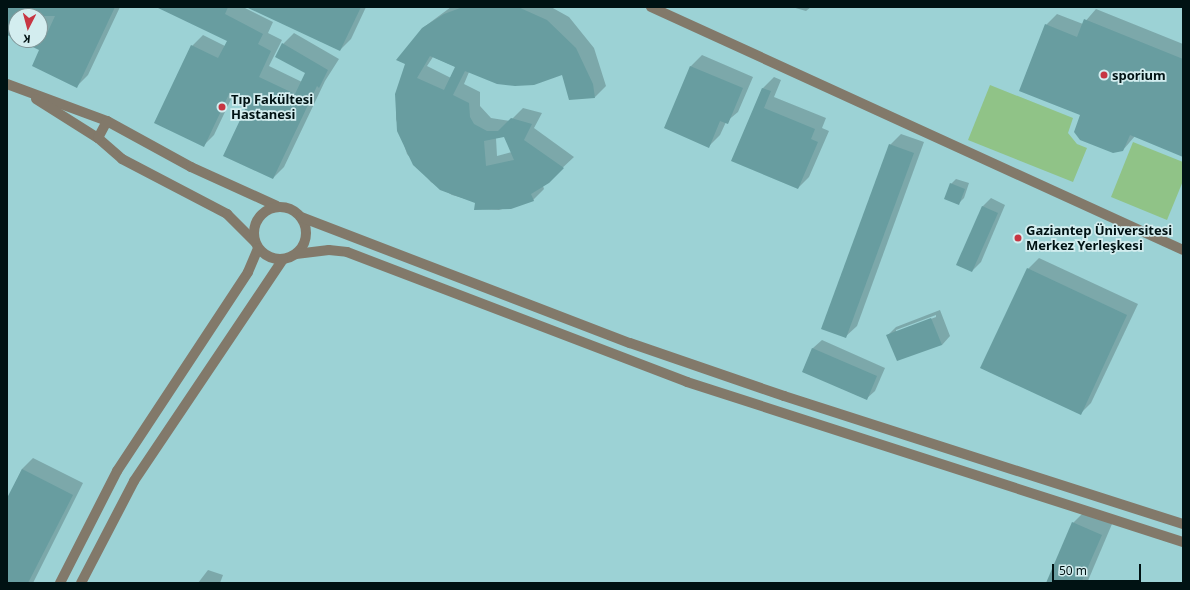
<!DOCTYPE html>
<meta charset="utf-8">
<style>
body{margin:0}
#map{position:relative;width:1190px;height:590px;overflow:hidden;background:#9cd2d5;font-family:"Noto Sans",sans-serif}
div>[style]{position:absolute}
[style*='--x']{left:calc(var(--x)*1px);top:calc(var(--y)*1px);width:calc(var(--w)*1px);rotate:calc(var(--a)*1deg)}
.green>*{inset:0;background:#90c387}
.shadow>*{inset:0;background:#0003}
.building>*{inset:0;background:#689da0}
.tertiary>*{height:10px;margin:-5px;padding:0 5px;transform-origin:5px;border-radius:5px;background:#82796a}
.tertiary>.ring{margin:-5px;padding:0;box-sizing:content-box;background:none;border:10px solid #82796a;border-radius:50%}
.dots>*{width:11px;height:11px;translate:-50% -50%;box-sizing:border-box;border:2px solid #d3edef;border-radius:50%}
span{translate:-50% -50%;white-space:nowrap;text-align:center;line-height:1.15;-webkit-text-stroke:3.5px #d3edef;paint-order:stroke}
.poi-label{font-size:13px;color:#001213;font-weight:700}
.left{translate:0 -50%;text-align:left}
.frame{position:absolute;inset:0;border:8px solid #001213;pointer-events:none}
.north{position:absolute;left:8px;top:8px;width:40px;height:40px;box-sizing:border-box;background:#d3edef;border:1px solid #7f9597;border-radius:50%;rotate:186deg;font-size:11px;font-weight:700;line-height:16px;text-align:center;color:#001213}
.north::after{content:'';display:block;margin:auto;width:14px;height:18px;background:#c73643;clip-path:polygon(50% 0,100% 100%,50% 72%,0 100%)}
.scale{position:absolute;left:1052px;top:564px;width:89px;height:18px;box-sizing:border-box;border:2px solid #001213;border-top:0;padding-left:5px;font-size:12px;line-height:14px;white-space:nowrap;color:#001213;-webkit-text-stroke:3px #d3edef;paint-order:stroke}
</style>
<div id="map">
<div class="green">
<i style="clip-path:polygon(990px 85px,1073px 118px,1068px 133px,1077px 144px,1087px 148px,1073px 182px,968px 140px)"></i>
<i style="clip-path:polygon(1133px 142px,1183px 162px,1183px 181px,1167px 220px,1111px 197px)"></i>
</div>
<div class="shadow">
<i style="clip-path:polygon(7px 7px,120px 7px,88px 75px,77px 86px,41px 49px,21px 40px,40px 40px,40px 16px,16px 16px,16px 38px,7px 34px)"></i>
<i style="clip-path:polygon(158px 7px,243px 7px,273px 22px,268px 33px,282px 40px,269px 66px,302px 82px,307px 73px,283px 44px,294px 33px,339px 59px,325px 81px,284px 167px,273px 178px,250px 100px,234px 93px,214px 135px,203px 146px,192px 46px,203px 35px,225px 46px,228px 40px)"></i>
<i style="clip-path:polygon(249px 7px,366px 7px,351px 39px,340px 50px)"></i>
<i style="clip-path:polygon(evenodd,451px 7px,551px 7px,569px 17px,594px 48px,606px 86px,595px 97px,563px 74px,469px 72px,464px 84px,480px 92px,480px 106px,491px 118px,510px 121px,523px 108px,542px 113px,534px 128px,574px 157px,543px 186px,544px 189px,533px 200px,499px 210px,475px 209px,477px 202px,452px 195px,431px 182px,407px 154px,396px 119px,396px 95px,406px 64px,398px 60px,424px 27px,451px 7px,433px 57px,456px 67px,451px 78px,427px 66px,433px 57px,451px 7px,505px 136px,512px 152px,497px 156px,496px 138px,505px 136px)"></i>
<i style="clip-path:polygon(792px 7px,811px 7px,806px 11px)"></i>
<i style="clip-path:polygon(1096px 9px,1183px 44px,1183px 155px,1135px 136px,1123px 150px,1081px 115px,1046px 25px,1057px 14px,1083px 24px)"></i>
<i style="clip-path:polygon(702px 55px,753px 77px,738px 112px,726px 122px,720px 135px,709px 146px,665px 128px,691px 66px)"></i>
<i style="clip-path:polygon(774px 77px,781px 80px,774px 97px,826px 118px,822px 128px,829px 131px,809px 177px,798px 188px,733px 160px,763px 88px)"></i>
<i style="clip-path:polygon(901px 134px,924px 142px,857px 326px,845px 337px,890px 145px)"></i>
<i style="clip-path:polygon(956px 179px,969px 183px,964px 198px,959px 203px,951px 184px)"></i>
<i style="clip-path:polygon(991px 198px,1005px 205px,981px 262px,972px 271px,982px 207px)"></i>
<i style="clip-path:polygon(1039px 258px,1138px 304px,1091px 403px,1080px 414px,1028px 269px)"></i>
<i style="clip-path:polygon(evenodd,940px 310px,950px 336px,942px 345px,888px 335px,896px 327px,940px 310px,936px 315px,936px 317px,896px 332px,896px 330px,936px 315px)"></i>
<i style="clip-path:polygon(822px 340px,885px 368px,875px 391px,866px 399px,803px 371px,813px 348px)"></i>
<i style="clip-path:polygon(33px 458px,83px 483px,33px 583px,7px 583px,7px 500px,22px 469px)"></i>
<i style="clip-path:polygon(1084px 512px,1112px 524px,1087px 583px,1047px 583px,1073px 523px)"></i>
<i style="clip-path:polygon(208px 570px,223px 575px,220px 583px,198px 583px)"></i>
</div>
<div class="building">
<i style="clip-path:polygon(7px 7px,115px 7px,77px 88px,32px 66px,39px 50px,18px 40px,44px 40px,55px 16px,16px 16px,16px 39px,7px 35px)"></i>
<i style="clip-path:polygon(156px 7px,228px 7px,225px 14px,263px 34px,258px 44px,271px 51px,259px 77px,295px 94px,305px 73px,275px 57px,282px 43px,328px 70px,319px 88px,317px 86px,273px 179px,223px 156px,249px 101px,230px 92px,204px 147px,154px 123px,191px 45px,218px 58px,227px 41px)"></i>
<i style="clip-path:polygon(246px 7px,361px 7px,340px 51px)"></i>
<i style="clip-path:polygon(evenodd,463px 7px,518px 7px,547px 20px,576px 48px,593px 84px,595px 98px,569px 100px,562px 75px,534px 85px,515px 86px,497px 84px,465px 71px,453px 95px,469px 103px,470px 117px,474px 124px,487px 131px,498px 131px,511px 118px,532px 124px,524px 140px,564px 168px,549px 183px,531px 194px,534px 201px,511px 209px,474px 210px,475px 203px,440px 190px,413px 165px,397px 131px,395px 94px,405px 64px,396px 60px,422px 28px,444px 14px,463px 7px,430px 56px,455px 67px,444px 90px,417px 78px,430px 56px,463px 7px,504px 137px,514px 160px,486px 166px,484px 141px,504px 137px)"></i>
<i style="clip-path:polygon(1084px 19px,1183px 59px,1183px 157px,1130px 135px,1123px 151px,1113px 153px,1080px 140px,1074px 132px,1080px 115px,1019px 91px,1045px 24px,1077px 37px)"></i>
<i style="clip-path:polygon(690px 66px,743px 88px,728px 124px,720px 121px,709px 148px,664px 128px)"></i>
<i style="clip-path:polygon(762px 88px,771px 91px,764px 108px,815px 129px,811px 139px,818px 142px,798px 189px,731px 161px)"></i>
<i style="clip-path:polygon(889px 144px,914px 153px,846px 338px,821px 329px)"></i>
<i style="clip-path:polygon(950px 183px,965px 189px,959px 205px,944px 199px)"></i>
<i style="clip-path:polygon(982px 206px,998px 213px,972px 272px,956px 265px)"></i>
<i style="clip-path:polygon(1027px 268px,1127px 315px,1081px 415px,980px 368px)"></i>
<i style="clip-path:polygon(931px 318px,942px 345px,897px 361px,886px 335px)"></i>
<i style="clip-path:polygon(812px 348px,877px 376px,867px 400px,802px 372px)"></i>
<i style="clip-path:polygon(22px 469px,73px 495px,28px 583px,7px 583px,7px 498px)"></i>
<i style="clip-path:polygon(1072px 522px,1102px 535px,1081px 583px,1046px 583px)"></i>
</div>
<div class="tertiary">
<i style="--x:651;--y:7;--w:585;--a:24.55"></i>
<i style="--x:7;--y:84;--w:107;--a:20.3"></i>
<i style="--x:107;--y:121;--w:96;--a:28.7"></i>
<i style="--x:191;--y:167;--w:94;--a:24.4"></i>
<i style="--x:36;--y:99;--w:73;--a:32.2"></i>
<i style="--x:98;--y:138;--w:32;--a:41"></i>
<i style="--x:122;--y:159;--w:119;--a:27.6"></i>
<i style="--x:227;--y:214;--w:40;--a:45"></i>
<i style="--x:98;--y:138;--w:19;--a:-62"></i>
<i class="ring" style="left:254px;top:207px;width:42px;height:42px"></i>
<i style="--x:301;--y:217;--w:352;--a:21"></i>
<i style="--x:630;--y:343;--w:163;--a:19"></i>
<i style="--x:784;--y:396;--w:419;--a:17.8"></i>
<i style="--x:296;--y:254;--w:33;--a:-7"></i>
<i style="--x:329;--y:250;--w:18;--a:6"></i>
<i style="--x:347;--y:252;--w:364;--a:20.9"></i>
<i style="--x:687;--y:382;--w:521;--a:17.88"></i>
<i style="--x:60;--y:583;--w:126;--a:-63"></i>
<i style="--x:117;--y:471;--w:238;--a:-56.6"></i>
<i style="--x:248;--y:272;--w:26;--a:-67"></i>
<i style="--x:81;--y:583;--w:115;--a:-62.5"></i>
<i style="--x:134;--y:481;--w:267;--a:-56.1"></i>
</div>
<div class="dots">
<i style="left:1104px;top:75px;background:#c73643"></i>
<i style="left:222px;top:107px;background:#c73643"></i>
<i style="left:1018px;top:238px;background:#c73643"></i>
</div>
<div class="poi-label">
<span class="left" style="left:1112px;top:75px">sporium</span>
<span class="left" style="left:231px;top:107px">Tıp Fakültesi<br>Hastanesi</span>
<span class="left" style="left:1026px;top:238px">Gaziantep Üniversitesi<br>Merkez Yerleşkesi</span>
</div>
<div class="frame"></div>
<div class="north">K</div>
<div class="scale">50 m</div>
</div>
